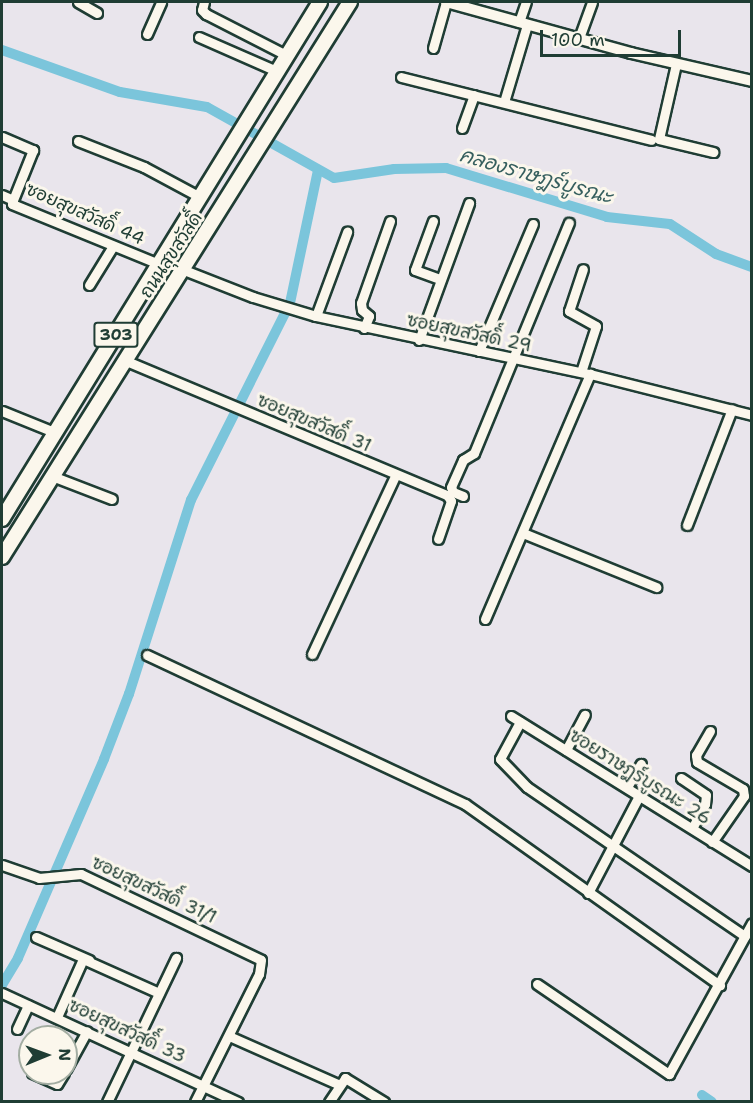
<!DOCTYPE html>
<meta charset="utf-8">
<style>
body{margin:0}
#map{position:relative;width:753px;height:1103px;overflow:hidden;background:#e9e5ec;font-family:"Shantell Sans","Playpen Sans Thai",sans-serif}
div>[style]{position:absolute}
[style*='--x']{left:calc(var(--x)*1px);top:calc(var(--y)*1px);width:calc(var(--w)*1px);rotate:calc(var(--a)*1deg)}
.canal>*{height:10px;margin:-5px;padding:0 5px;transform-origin:5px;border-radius:5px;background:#7bc5db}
.roads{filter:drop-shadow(2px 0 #1f3d34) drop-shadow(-2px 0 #1f3d34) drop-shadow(0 2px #1f3d34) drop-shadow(0 -2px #1f3d34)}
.minor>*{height:9px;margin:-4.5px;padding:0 4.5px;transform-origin:4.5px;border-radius:4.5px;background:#fbf7ec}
.tertiary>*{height:10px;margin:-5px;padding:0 5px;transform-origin:5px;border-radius:5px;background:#fbf7ec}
.primary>*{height:14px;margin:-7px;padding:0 7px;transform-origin:7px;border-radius:7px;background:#fbf7ec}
span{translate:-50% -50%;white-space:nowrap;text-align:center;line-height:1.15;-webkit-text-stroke:6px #fbf7ec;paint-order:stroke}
.shield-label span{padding:2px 4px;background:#fbf7ec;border:2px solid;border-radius:4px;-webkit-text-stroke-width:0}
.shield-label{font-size:16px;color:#1f3d34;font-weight:700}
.street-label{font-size:18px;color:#1f3d34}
.water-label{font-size:20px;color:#365f5e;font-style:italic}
.frame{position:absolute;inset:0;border:3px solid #1f3d34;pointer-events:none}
.north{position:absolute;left:18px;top:1025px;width:60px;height:60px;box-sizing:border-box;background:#fbf7ec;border:2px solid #a3ada2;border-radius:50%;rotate:89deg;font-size:16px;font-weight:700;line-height:24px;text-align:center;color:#1f3d34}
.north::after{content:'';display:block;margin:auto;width:21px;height:27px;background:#1f3d34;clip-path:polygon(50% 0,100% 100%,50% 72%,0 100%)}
.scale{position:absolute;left:540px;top:30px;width:141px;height:27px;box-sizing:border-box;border:3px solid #1f3d34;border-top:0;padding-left:8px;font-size:18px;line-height:21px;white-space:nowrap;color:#1f3d34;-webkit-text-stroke:4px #fbf7ec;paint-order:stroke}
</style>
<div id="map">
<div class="canal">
<i style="--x:2;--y:50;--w:125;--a:19.6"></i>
<i style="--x:120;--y:92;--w:88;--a:9.8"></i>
<i style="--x:207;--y:107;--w:145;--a:29.2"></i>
<i style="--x:334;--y:178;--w:61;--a:-8.5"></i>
<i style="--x:394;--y:169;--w:52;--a:-1.1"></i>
<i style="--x:446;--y:168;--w:168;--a:16.9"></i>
<i style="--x:607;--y:217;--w:63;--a:6.3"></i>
<i style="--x:670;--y:224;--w:55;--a:33.1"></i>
<i style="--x:716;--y:254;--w:38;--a:20"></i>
<i style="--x:2;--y:985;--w:31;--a:-59"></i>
<i style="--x:18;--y:958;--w:217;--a:-66.6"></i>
<i style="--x:104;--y:759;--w:70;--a:-69"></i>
<i style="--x:129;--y:694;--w:204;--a:-72.3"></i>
<i style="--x:191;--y:500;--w:220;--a:-63.3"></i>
<i style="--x:290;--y:303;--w:136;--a:-78.1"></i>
<i style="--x:702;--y:1095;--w:12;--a:35"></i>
</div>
<div class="roads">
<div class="minor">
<i style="--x:78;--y:2;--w:22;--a:30"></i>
<i style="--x:204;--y:2;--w:8;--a:104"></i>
<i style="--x:202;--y:10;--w:6;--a:45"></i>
<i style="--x:206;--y:14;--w:90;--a:27.1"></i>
<i style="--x:519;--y:22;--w:21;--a:-71"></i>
<i style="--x:147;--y:34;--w:35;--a:-66"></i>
<i style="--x:199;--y:37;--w:85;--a:23.6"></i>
<i style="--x:579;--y:38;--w:38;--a:-70"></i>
<i style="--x:433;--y:48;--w:48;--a:-74.2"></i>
<i style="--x:676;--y:64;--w:77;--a:102.8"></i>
<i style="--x:659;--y:139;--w:56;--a:13.5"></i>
<i style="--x:401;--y:77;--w:258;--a:14.1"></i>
<i style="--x:504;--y:102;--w:80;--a:-73.4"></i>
<i style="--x:462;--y:128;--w:35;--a:-70"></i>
<i style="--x:2;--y:137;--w:34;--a:23"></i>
<i style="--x:33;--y:150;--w:54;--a:111.8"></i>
<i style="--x:78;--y:141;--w:71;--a:21.5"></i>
<i style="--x:144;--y:167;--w:64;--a:28.2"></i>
<i style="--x:2;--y:195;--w:12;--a:24"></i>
<i style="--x:13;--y:200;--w:4;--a:104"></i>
<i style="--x:12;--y:204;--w:159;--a:22.2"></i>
<i style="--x:433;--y:221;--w:52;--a:110.2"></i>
<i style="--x:415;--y:270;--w:27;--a:20"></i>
<i style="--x:184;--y:270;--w:74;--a:21.4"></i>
<i style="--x:253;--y:297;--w:66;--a:16.8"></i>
<i style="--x:316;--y:316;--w:280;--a:12"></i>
<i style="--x:590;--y:374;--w:167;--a:14.2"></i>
<i style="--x:89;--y:285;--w:46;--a:-58.4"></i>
<i style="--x:316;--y:316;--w:90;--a:-69.7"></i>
<i style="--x:364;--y:328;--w:13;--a:-67"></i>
<i style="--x:369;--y:316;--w:9;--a:-139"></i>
<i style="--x:362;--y:310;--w:7;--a:-98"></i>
<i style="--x:361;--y:303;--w:87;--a:-70.5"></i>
<i style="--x:419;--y:340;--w:146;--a:-69.9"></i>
<i style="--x:479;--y:351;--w:138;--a:-67"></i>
<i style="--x:124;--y:360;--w:350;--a:22.7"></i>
<i style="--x:447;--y:495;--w:7;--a:56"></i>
<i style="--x:451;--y:501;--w:40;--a:108.9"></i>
<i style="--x:581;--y:372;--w:48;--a:-71.9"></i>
<i style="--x:596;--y:326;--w:31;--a:-151"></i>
<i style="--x:569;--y:311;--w:44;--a:-71.6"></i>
<i style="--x:2;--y:411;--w:56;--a:22"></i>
<i style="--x:52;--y:476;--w:64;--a:21"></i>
<i style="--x:463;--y:496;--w:11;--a:-158"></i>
<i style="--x:453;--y:492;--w:5;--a:-112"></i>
<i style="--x:451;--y:487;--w:30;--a:-66"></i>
<i style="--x:463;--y:460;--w:13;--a:-32"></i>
<i style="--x:474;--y:453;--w:249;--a:-67.6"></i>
<i style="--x:687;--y:525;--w:124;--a:-68.8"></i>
<i style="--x:523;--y:533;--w:144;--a:22.1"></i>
<i style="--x:485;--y:619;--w:267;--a:-66.8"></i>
<i style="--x:312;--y:654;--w:196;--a:-65"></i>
<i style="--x:147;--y:655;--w:351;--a:25.1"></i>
<i style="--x:465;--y:804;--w:313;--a:35.4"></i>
<i style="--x:511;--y:716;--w:284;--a:31.9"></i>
<i style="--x:520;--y:722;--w:42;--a:118.4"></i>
<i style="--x:500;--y:759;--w:39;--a:46"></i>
<i style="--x:527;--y:787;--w:264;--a:34.4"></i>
<i style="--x:710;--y:731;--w:28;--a:120"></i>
<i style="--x:696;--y:755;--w:7;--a:82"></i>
<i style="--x:697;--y:762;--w:53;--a:30.4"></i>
<i style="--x:743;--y:789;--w:7;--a:82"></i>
<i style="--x:744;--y:796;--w:56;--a:124.8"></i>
<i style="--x:566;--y:750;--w:40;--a:-62"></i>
<i style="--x:681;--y:778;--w:30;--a:34"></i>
<i style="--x:706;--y:795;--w:9;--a:96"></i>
<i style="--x:705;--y:804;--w:27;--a:118"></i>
<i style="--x:627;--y:787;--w:27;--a:-59"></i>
<i style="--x:2;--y:865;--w:39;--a:19"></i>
<i style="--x:39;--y:878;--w:42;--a:-5.4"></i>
<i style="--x:81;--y:874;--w:199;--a:25.5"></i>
<i style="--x:261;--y:960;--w:14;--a:98"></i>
<i style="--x:259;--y:974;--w:143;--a:116.6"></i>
<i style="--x:588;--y:893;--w:110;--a:-62.3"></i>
<i style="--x:36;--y:937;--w:58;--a:23.5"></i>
<i style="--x:537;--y:984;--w:160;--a:34.3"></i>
<i style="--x:669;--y:1074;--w:172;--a:-61.2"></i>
<i style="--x:2;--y:993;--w:260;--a:24.8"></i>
<i style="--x:57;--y:1017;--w:64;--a:-65.9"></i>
<i style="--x:83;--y:959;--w:83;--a:24.1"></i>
<i style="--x:17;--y:1029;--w:26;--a:-65"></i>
<i style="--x:229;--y:1036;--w:119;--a:23.8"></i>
<i style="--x:66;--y:1069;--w:43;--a:-61.1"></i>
<i style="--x:32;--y:1073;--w:27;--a:24"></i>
<i style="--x:57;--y:1084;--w:13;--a:-58"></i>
<i style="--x:107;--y:1102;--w:160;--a:-64.4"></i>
<i style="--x:329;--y:1102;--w:29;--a:-56"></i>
<i style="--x:345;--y:1078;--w:46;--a:31.6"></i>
</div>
<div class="tertiary">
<i style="--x:446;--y:2;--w:192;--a:15.4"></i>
<i style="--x:631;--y:53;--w:124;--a:13"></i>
</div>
<div class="primary">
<i style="--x:2;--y:519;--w:607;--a:-58.4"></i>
<i style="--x:2;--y:557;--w:655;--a:-57.91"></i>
</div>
</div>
<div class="shield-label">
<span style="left:116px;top:335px">303</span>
</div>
<div class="street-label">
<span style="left:85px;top:214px;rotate:24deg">ซอยสุขสวัสดิ์ 44</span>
<span style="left:171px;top:255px;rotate:-57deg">ถนนสุขสวัสดิ์</span>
<span style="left:469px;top:333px;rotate:12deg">ซอยสุขสวัสดิ์ 29</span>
<span style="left:314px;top:423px;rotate:23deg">ซอยสุขสวัสดิ์ 31</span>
<span style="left:640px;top:777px;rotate:32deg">ซอยราษฎร์บูรณะ 26</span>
<span style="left:154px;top:890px;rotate:25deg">ซอยสุขสวัสดิ์ 31/1</span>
<span style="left:127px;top:1031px;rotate:25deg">ซอยสุขสวัสดิ์ 33</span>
</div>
<div class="water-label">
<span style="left:536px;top:176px;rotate:16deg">คลองราษฎร์บูรณะ</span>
</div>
<div class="frame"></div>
<div class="north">N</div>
<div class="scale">100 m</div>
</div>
